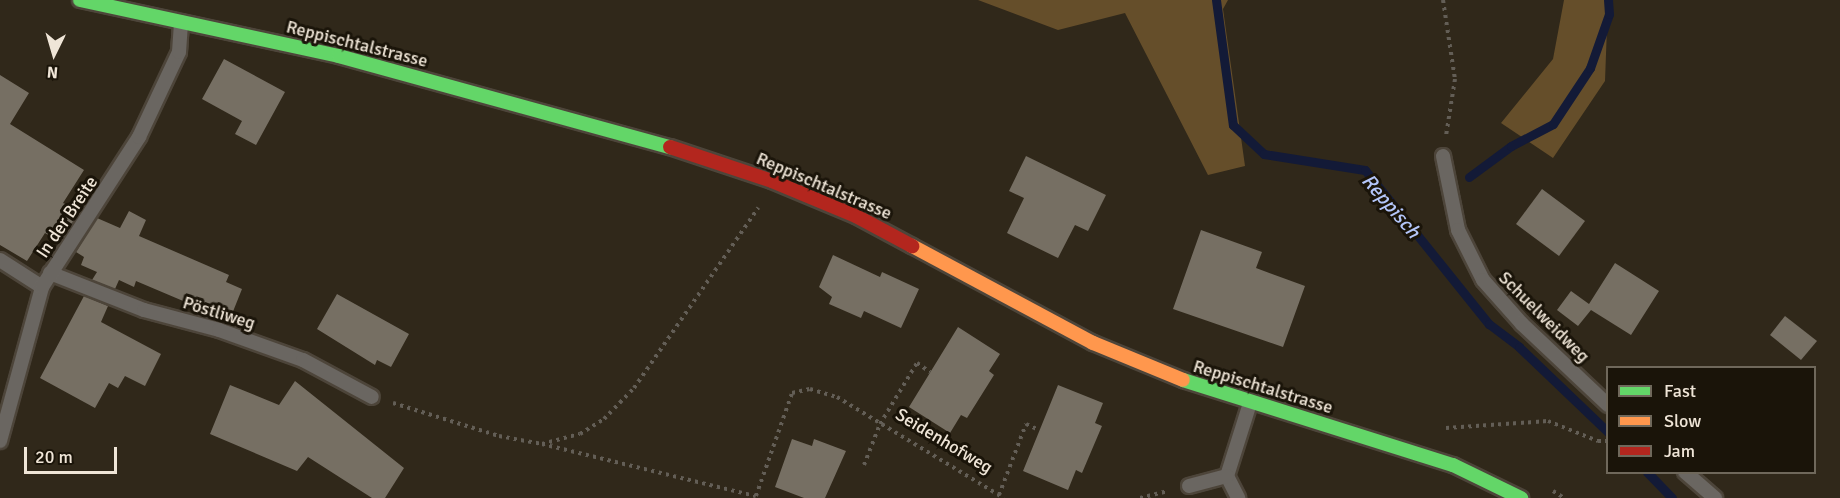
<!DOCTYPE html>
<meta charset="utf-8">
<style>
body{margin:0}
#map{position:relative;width:1840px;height:498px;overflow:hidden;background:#30281a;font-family:Signika,sans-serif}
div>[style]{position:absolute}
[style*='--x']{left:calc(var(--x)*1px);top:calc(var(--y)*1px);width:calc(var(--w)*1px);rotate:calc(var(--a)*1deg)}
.forest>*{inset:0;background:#654e2a}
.stream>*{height:9px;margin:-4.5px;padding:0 4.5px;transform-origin:4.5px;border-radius:4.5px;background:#131a37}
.building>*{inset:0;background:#766f63}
.path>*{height:4px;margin-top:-2px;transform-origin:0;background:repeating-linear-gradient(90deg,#635e56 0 3px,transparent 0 7.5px)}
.roads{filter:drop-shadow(2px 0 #4d453a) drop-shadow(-2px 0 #4d453a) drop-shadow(0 2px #4d453a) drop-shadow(0 -2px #4d453a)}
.lane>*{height:14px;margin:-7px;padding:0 7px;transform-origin:7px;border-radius:7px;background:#6a6661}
.fast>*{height:14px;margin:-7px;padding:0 7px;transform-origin:7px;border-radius:7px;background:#63d668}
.slow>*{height:14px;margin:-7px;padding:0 7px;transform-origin:7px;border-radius:7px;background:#ff974d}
.jam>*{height:14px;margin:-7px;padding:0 7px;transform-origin:7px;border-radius:7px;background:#b3261e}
span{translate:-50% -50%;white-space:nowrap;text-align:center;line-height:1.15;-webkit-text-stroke:6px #1a1409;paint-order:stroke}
.street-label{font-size:18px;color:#efe5d7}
.water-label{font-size:20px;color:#b4c6fa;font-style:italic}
.legend{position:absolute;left:1606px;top:366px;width:210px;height:108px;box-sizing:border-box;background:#1a1409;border:2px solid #6f685b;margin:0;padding:8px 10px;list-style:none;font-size:18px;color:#efe5d7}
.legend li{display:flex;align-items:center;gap:12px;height:30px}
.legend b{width:30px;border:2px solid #6f685b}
.north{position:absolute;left:24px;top:24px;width:60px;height:60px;-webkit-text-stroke:4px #1a1409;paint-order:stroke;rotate:185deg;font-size:16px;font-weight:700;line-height:24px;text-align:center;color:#efe5d7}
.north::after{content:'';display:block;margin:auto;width:21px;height:27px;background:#efe5d7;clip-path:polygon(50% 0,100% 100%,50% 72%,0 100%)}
.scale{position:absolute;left:24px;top:447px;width:93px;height:27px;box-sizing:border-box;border:3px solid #efe5d7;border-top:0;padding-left:8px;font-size:18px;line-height:21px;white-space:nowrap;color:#efe5d7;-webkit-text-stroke:4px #1a1409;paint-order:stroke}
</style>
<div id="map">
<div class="forest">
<i style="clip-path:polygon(978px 0,1228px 0,1223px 9px,1245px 166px,1208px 175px,1125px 13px,1058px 30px)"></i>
<i style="clip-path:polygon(1564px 0,1608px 0,1605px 81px,1553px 158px,1501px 123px,1553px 59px)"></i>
</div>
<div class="stream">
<i style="--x:1216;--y:0;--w:126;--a:82.3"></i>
<i style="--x:1233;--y:125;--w:42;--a:43.1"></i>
<i style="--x:1264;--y:154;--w:102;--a:9"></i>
<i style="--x:1365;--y:170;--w:198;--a:51.2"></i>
<i style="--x:1489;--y:324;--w:38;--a:37"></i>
<i style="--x:1519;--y:347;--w:123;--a:43.7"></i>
<i style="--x:1469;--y:177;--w:52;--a:-36.4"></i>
<i style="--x:1511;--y:146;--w:47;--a:-27.6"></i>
<i style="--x:1553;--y:124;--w:67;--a:-56.5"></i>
<i style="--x:1590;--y:68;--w:57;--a:-70.6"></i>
<i style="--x:1609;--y:14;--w:14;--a:-94"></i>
<i style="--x:1647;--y:472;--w:36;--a:46"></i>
</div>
<div class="building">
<i style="clip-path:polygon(224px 59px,285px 92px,256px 145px,235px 134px,242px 121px,202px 99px)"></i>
<i style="clip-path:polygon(0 75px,29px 93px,10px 124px,84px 170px,63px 203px,81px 211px,60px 242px,45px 233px,27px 261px,0 245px)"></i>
<i style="clip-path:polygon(1026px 156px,1106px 195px,1088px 231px,1075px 225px,1058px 258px,1007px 233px,1024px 198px,1009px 191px)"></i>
<i style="clip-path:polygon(1542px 189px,1585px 221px,1559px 256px,1516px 224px)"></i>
<i style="clip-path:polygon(129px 211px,146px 220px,139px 236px,229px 275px,226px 282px,242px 289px,232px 314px,205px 302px,202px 309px,136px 281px,134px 287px,119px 280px,115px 289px,92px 280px,97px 272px,81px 265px,84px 257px,76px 252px,97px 218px,120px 228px)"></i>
<i style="clip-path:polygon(1201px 230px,1262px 252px,1256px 268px,1305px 286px,1283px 347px,1173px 309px)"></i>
<i style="clip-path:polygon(833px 255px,880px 277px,882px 272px,919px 289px,901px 328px,864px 311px,861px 318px,829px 304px,832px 297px,819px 287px)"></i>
<i style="clip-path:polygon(1615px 263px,1659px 291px,1631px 335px,1591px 310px,1578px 326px,1557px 310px,1571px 291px,1589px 304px)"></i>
<i style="clip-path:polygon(337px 294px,409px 334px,391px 367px,377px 360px,375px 365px,317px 329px)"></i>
<i style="clip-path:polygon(84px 296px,108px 306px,101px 322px,161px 354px,145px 386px,125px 376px,118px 388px,109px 383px,95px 408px,40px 378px)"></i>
<i style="clip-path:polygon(1785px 316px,1817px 341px,1801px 360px,1770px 335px)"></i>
<i style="clip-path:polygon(958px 327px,1000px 354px,989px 371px,994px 375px,967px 418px,961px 415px,950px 433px,909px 407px)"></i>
<i style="clip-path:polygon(295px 381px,404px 468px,385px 498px,372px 498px,308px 457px,297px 471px,210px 434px,230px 385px,279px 405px)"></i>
<i style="clip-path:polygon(1058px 385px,1103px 403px,1095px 423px,1102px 426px,1082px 473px,1076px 470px,1068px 490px,1023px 471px)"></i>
<i style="clip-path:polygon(792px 439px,812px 446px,814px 439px,846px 451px,825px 498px,804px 498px,775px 487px)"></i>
</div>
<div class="path">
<i style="--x:1443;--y:0;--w:80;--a:81.4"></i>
<i style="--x:1455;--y:79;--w:58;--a:99"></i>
<i style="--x:393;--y:403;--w:111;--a:17.3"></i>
<i style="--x:499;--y:436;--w:44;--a:10.5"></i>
<i style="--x:542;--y:444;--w:39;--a:-15"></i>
<i style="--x:580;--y:434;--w:28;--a:-32"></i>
<i style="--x:604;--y:419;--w:43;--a:-45.9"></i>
<i style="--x:634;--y:388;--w:219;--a:-55.4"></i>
<i style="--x:1446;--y:428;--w:102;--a:-3.9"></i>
<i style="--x:1548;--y:421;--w:54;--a:21.8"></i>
<i style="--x:1598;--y:441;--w:10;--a:0"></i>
<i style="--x:542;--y:444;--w:220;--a:13.7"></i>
<i style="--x:756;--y:496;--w:109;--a:-70.7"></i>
<i style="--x:792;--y:393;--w:18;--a:-13"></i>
<i style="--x:810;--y:389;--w:28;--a:17"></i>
<i style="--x:837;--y:397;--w:195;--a:31.2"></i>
<i style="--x:864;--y:465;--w:44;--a:-68.7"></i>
<i style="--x:880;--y:424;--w:71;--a:-58.8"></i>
<i style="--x:917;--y:363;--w:16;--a:35"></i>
<i style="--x:1553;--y:491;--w:13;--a:32"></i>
<i style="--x:999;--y:495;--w:76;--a:-69.2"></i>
<i style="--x:1026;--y:424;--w:14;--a:25"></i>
<i style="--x:1140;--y:498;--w:29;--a:-14"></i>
</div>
<div class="roads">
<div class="lane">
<i style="--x:1443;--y:156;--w:76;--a:78.5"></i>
<i style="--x:1458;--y:230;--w:56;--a:63.4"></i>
<i style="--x:1483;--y:280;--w:59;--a:48.4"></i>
<i style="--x:1522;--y:324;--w:118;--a:43.3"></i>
<i style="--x:0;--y:260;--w:50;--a:32.7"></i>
<i style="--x:50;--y:273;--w:101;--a:21.5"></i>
<i style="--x:144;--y:310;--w:78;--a:14.9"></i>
<i style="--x:219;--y:330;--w:89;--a:19.7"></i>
<i style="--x:303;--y:360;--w:78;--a:28.2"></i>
<i style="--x:0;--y:441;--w:160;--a:-74.7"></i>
<i style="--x:42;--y:287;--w:179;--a:-57.1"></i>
<i style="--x:139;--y:137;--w:94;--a:-64.8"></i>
<i style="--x:179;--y:52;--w:30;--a:-86"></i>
<i style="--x:1685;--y:472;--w:40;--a:41"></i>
<i style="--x:1227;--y:476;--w:77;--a:-72.5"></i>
<i style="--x:1227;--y:476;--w:25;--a:63"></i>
<i style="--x:1189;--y:486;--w:39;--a:-15"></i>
</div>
<div class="fast">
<i style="--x:80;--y:0;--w:265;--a:12.2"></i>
<i style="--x:339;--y:56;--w:343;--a:15.4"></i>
<i style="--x:1183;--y:380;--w:283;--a:17.5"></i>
<i style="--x:1453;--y:465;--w:76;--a:25.9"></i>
</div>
<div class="slow">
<i style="--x:912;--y:246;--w:205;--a:28.2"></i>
<i style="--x:1093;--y:343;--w:97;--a:22.3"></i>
</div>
<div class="jam">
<i style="--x:670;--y:147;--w:108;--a:18.4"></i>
<i style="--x:772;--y:181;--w:91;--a:22.6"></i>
<i style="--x:856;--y:216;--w:64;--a:28.2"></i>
</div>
</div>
<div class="street-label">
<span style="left:357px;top:44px;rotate:14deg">Reppischtalstrasse</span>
<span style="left:824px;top:186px;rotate:23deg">Reppischtalstrasse</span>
<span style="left:67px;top:217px;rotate:-56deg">In der Breite</span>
<span style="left:219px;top:313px;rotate:17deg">Pöstliweg</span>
<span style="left:1544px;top:317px;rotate:45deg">Schuelweidweg</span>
<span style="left:1263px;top:387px;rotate:17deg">Reppischtalstrasse</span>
<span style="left:944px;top:441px;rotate:31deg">Seidenhofweg</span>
</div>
<div class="water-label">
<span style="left:1391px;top:206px;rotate:49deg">Reppisch</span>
</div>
<ul class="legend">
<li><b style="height:8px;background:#63d668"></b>Fast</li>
<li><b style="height:8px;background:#ff974d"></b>Slow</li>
<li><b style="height:8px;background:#b3261e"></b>Jam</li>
</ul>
<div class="north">N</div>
<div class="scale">20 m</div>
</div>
